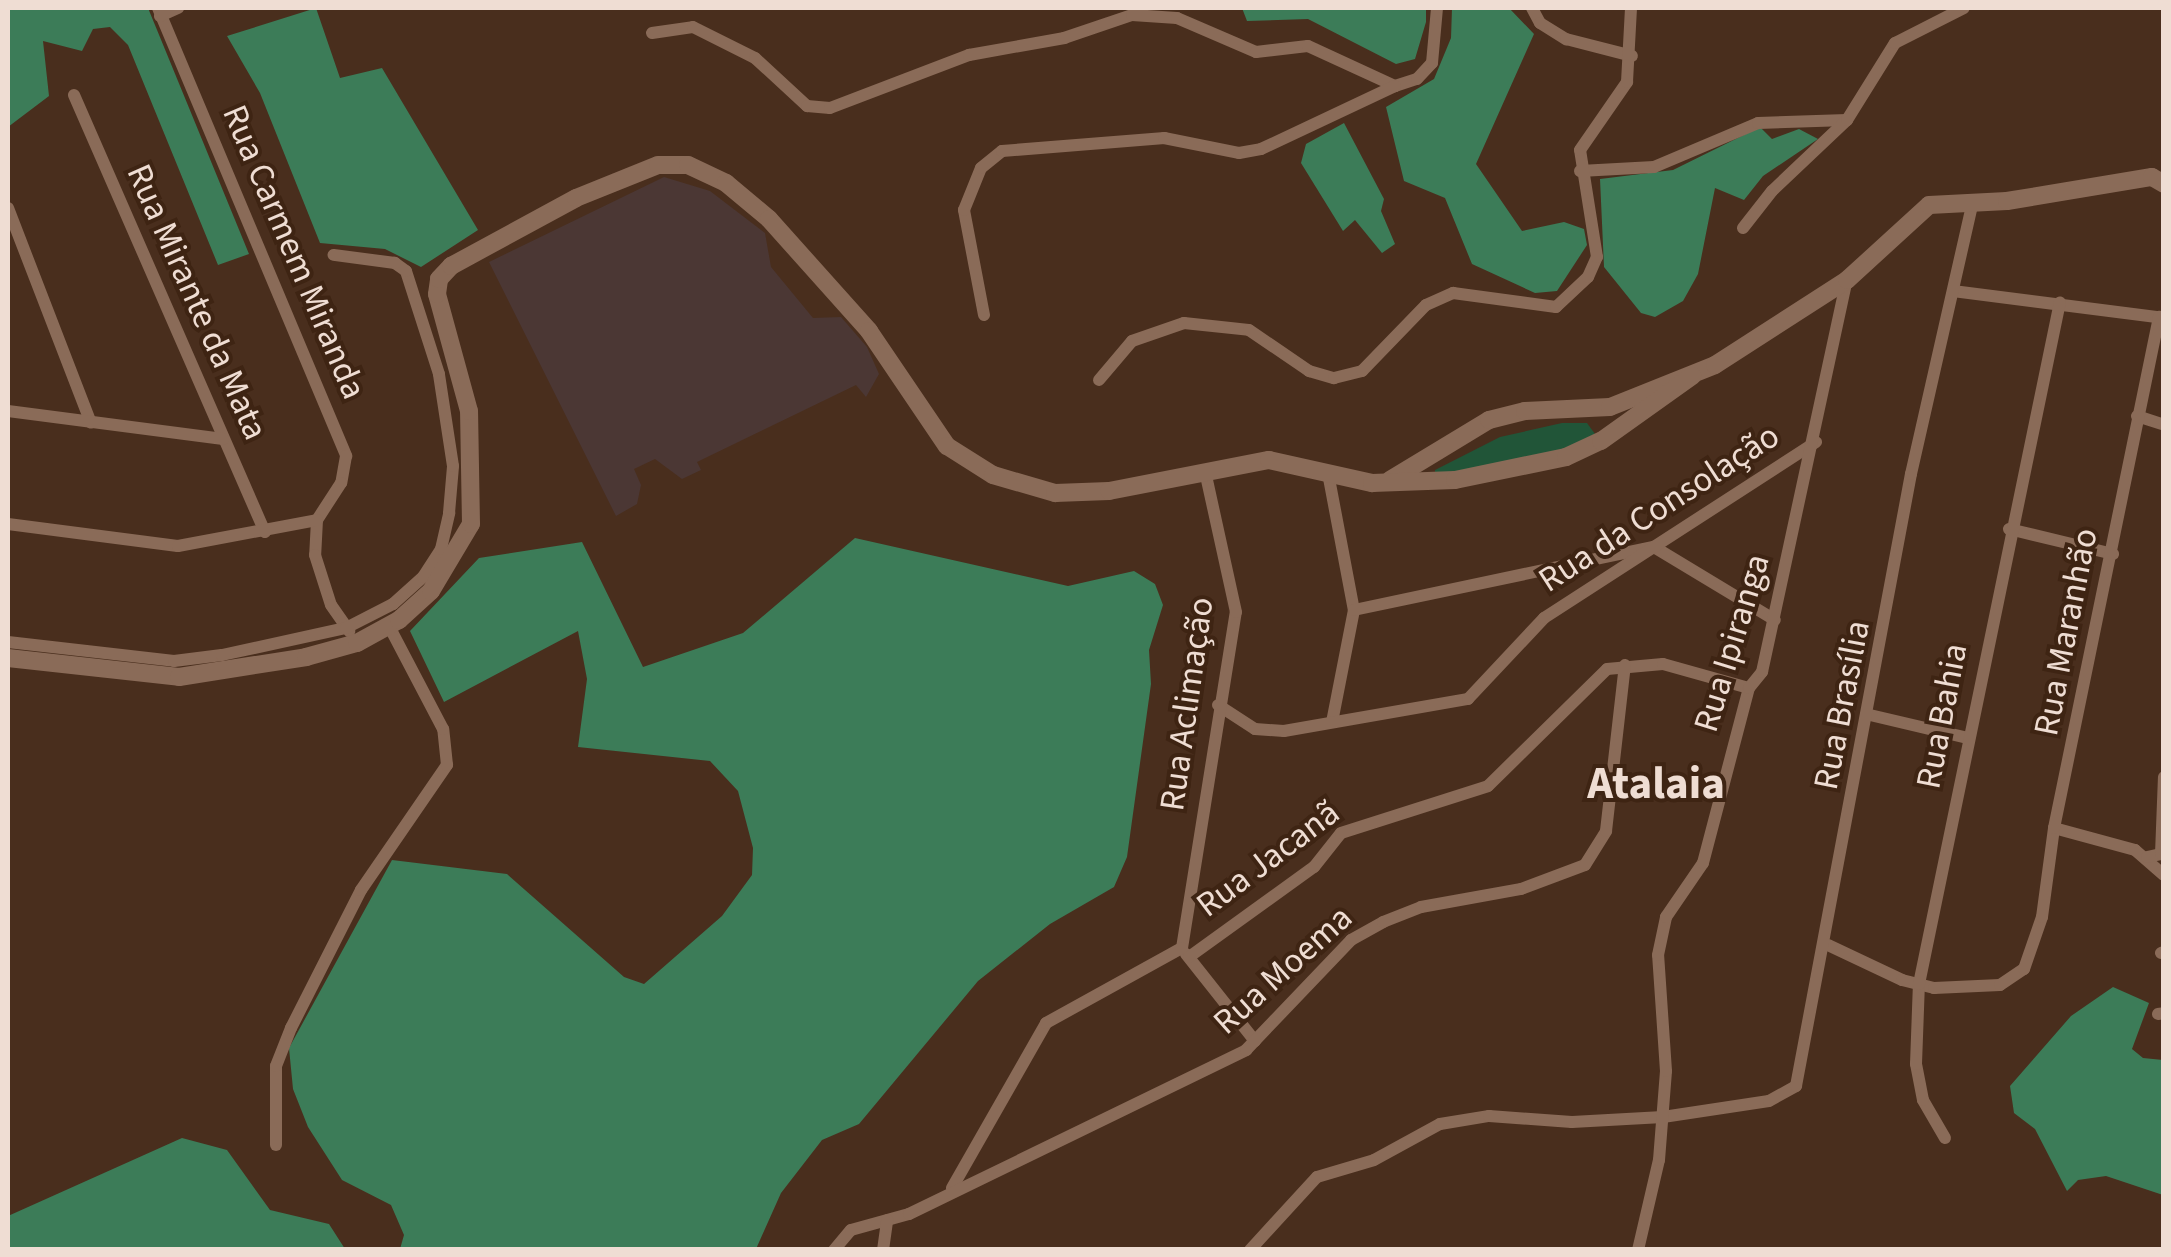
<!DOCTYPE html>
<meta charset="utf-8">
<style>
body{margin:0}
#map{position:relative;width:2171px;height:1257px;overflow:hidden;background:#492e1d;font-family:"Source Sans 3",sans-serif}
div>[style]{position:absolute}
[style*='--x']{left:calc(var(--x)*1px);top:calc(var(--y)*1px);width:calc(var(--w)*1px);rotate:calc(var(--a)*1deg)}
.industrial>*{inset:0;background:#4b3734}
.green>*{inset:0;background:#215538}
.forest>*{inset:0;background:#3c7c58}
.minor>*{height:12px;margin:-6px;padding:0 6px;transform-origin:6px;border-radius:6px;background:#8a6b58}
.tertiary>*{height:18px;margin:-9px;padding:0 9px;transform-origin:9px;border-radius:9px;background:#8a6b58}
span{translate:-50% -50%;white-space:nowrap;text-align:center;line-height:1.15;-webkit-text-stroke:8px #3e2413;paint-order:stroke}
.street-label{font-size:35px;color:#efddd3}
.district-label{font-size:45px;color:#efddd3;font-weight:700}
.frame{position:absolute;inset:0;border:10px solid #efddd3;pointer-events:none}
</style>
<div id="map">
<div class="industrial">
<i style="clip-path:polygon(664px 177px,710px 191px,765px 233px,771px 267px,813px 318px,841px 317px,867px 347px,879px 374px,866px 397px,856px 385px,697px 462px,701px 470px,682px 479px,655px 459px,634px 469px,641px 485px,637px 504px,616px 516px,489px 262px)"></i>
</div>
<div class="green">
<i style="clip-path:polygon(1562px 423px,1587px 423px,1595px 434px,1556px 453px,1435px 477px,1435px 470px,1500px 437px)"></i>
</div>
<div class="forest">
<i style="clip-path:polygon(8px 8px,148px 8px,249px 254px,218px 265px,128px 45px,110px 27px,93px 29px,82px 51px,43px 41px,49px 96px,8px 127px)"></i>
<i style="clip-path:polygon(316px 8px,340px 78px,382px 68px,478px 230px,421px 267px,385px 249px,320px 243px,260px 93px,227px 36px)"></i>
<i style="clip-path:polygon(1242px 8px,1426px 8px,1426px 22px,1415px 59px,1396px 64px,1308px 19px,1247px 21px)"></i>
<i style="clip-path:polygon(1452px 8px,1509px 8px,1534px 34px,1476px 164px,1522px 231px,1564px 222px,1584px 229px,1587px 245px,1557px 291px,1535px 293px,1472px 264px,1445px 198px,1404px 181px,1386px 107px,1434px 79px,1451px 38px)"></i>
<i style="clip-path:polygon(1344px 123px,1384px 199px,1381px 211px,1395px 244px,1382px 253px,1355px 220px,1343px 231px,1301px 163px,1306px 144px)"></i>
<i style="clip-path:polygon(1760px 127px,1772px 139px,1799px 129px,1818px 139px,1763px 176px,1744px 200px,1715px 188px,1698px 274px,1683px 301px,1655px 317px,1641px 313px,1604px 267px,1600px 179px,1673px 170px)"></i>
<i style="clip-path:polygon(855px 538px,1068px 586px,1134px 571px,1155px 584px,1163px 605px,1149px 650px,1151px 684px,1127px 857px,1114px 887px,1050px 924px,978px 981px,859px 1124px,822px 1140px,781px 1193px,756px 1249px,400px 1249px,404px 1235px,391px 1205px,342px 1180px,308px 1127px,293px 1089px,289px 1048px,392px 860px,507px 874px,624px 977px,644px 984px,722px 916px,752px 875px,753px 848px,738px 791px,710px 761px,578px 747px,587px 679px,578px 631px,444px 702px,410px 631px,479px 558px,582px 542px,643px 667px,743px 633px)"></i>
<i style="clip-path:polygon(2113px 987px,2149px 1003px,2132px 1049px,2143px 1058px,2163px 1060px,2163px 1195px,2106px 1176px,2078px 1180px,2067px 1191px,2035px 1129px,2014px 1113px,2010px 1086px,2071px 1016px)"></i>
<i style="clip-path:polygon(182px 1138px,227px 1150px,270px 1210px,329px 1224px,345px 1249px,8px 1249px,8px 1216px)"></i>
</div>
<div class="minor">
<i style="--x:158;--y:8;--w:486;--a:67.2"></i>
<i style="--x:346;--y:456;--w:27;--a:100"></i>
<i style="--x:341;--y:483;--w:44;--a:123"></i>
<i style="--x:317;--y:520;--w:35;--a:93"></i>
<i style="--x:315;--y:555;--w:52;--a:72.3"></i>
<i style="--x:331;--y:605;--w:32;--a:55"></i>
<i style="--x:1532;--y:8;--w:17;--a:62"></i>
<i style="--x:1540;--y:23;--w:31;--a:32"></i>
<i style="--x:1566;--y:39;--w:68;--a:14.4"></i>
<i style="--x:160;--y:16;--w:20;--a:-24"></i>
<i style="--x:652;--y:33;--w:41;--a:-8.3"></i>
<i style="--x:693;--y:27;--w:69;--a:26.6"></i>
<i style="--x:755;--y:58;--w:71;--a:42.7"></i>
<i style="--x:807;--y:106;--w:23;--a:5"></i>
<i style="--x:830;--y:108;--w:149;--a:-20.9"></i>
<i style="--x:969;--y:55;--w:97;--a:-10.1"></i>
<i style="--x:1064;--y:38;--w:72;--a:-18.7"></i>
<i style="--x:1132;--y:15;--w:45;--a:3.8"></i>
<i style="--x:1177;--y:18;--w:86;--a:23.3"></i>
<i style="--x:1256;--y:52;--w:52;--a:-6.6"></i>
<i style="--x:1308;--y:46;--w:96;--a:24.7"></i>
<i style="--x:1395;--y:86;--w:23;--a:-18"></i>
<i style="--x:1417;--y:79;--w:22;--a:-47"></i>
<i style="--x:1432;--y:63;--w:55;--a:-84.8"></i>
<i style="--x:74;--y:95;--w:477;--a:66.4"></i>
<i style="--x:1580;--y:171;--w:74;--a:-3.1"></i>
<i style="--x:1654;--y:167;--w:113;--a:-22.9"></i>
<i style="--x:1758;--y:123;--w:89;--a:-1.9"></i>
<i style="--x:8;--y:208;--w:230;--a:68.9"></i>
<i style="--x:1743;--y:228;--w:47;--a:-51.9"></i>
<i style="--x:1772;--y:191;--w:103;--a:-43.4"></i>
<i style="--x:1847;--y:120;--w:91;--a:-58.1"></i>
<i style="--x:1895;--y:43;--w:77;--a:-26.9"></i>
<i style="--x:1953;--y:291;--w:213;--a:7.3"></i>
<i style="--x:984;--y:315;--w:107;--a:-100.8"></i>
<i style="--x:964;--y:210;--w:45;--a:-68"></i>
<i style="--x:981;--y:168;--w:27;--a:-39"></i>
<i style="--x:1002;--y:151;--w:163;--a:-4.6"></i>
<i style="--x:1164;--y:138;--w:76;--a:11.3"></i>
<i style="--x:1239;--y:153;--w:22;--a:-10"></i>
<i style="--x:1261;--y:149;--w:148;--a:-25.2"></i>
<i style="--x:1099;--y:380;--w:51;--a:-49.8"></i>
<i style="--x:1132;--y:341;--w:55;--a:-19.1"></i>
<i style="--x:1184;--y:323;--w:65;--a:6.1"></i>
<i style="--x:1249;--y:330;--w:73;--a:34.3"></i>
<i style="--x:1309;--y:371;--w:26;--a:16"></i>
<i style="--x:1334;--y:378;--w:29;--a:-14"></i>
<i style="--x:1362;--y:371;--w:92;--a:-45.9"></i>
<i style="--x:1426;--y:305;--w:30;--a:-24"></i>
<i style="--x:1453;--y:293;--w:104;--a:7.7"></i>
<i style="--x:1556;--y:307;--w:44;--a:-43.2"></i>
<i style="--x:1588;--y:277;--w:22;--a:-66"></i>
<i style="--x:1597;--y:257;--w:108;--a:-99"></i>
<i style="--x:1580;--y:150;--w:83;--a:-55.3"></i>
<i style="--x:1627;--y:82;--w:74;--a:-86.9"></i>
<i style="--x:8;--y:411;--w:217;--a:7.4"></i>
<i style="--x:2137;--y:416;--w:28;--a:18"></i>
<i style="--x:1328;--y:473;--w:139;--a:79.3"></i>
<i style="--x:1354;--y:610;--w:114;--a:101.1"></i>
<i style="--x:8;--y:524;--w:171;--a:7.4"></i>
<i style="--x:178;--y:546;--w:141;--a:-10.6"></i>
<i style="--x:2009;--y:529;--w:107;--a:13.5"></i>
<i style="--x:1354;--y:610;--w:307;--a:-11.9"></i>
<i style="--x:1654;--y:547;--w:141;--a:31.1"></i>
<i style="--x:8;--y:642;--w:167;--a:6.5"></i>
<i style="--x:174;--y:661;--w:48;--a:-7.1"></i>
<i style="--x:222;--y:655;--w:127;--a:-12.3"></i>
<i style="--x:346;--y:628;--w:53;--a:-27.1"></i>
<i style="--x:393;--y:604;--w:40;--a:-42"></i>
<i style="--x:423;--y:577;--w:33;--a:-57"></i>
<i style="--x:441;--y:549;--w:37;--a:-77"></i>
<i style="--x:449;--y:513;--w:47;--a:-85.1"></i>
<i style="--x:453;--y:466;--w:93;--a:-98.7"></i>
<i style="--x:439;--y:374;--w:108;--a:-107.8"></i>
<i style="--x:406;--y:271;--w:14;--a:-144"></i>
<i style="--x:395;--y:263;--w:62;--a:-172.5"></i>
<i style="--x:1218;--y:705;--w:44;--a:33"></i>
<i style="--x:1255;--y:729;--w:29;--a:4"></i>
<i style="--x:1284;--y:731;--w:187;--a:-9.9"></i>
<i style="--x:1468;--y:699;--w:111;--a:-46.8"></i>
<i style="--x:1544;--y:618;--w:324;--a:-32.9"></i>
<i style="--x:1870;--y:715;--w:101;--a:13.2"></i>
<i style="--x:2054;--y:828;--w:84;--a:15.2"></i>
<i style="--x:2135;--y:850;--w:38;--a:41"></i>
<i style="--x:2147;--y:857;--w:14;--a:-12"></i>
<i style="--x:2161;--y:854;--w:77;--a:-87.8"></i>
<i style="--x:1828;--y:945;--w:82;--a:25.3"></i>
<i style="--x:1902;--y:980;--w:33;--a:14"></i>
<i style="--x:1934;--y:988;--w:66;--a:-2.6"></i>
<i style="--x:2000;--y:985;--w:29;--a:-34"></i>
<i style="--x:2024;--y:969;--w:55;--a:-70.9"></i>
<i style="--x:2042;--y:917;--w:90;--a:-82.3"></i>
<i style="--x:2054;--y:828;--w:522;--a:-78.39"></i>
<i style="--x:1182;--y:948;--w:340;--a:-80.9"></i>
<i style="--x:1236;--y:612;--w:144;--a:-102.4"></i>
<i style="--x:2161;--y:953;--w:3;--a:-18"></i>
<i style="--x:1186;--y:954;--w:111;--a:51.6"></i>
<i style="--x:1189;--y:957;--w:154;--a:-35.8"></i>
<i style="--x:1314;--y:867;--w:43;--a:-51.5"></i>
<i style="--x:1341;--y:833;--w:154;--a:-17.7"></i>
<i style="--x:1488;--y:786;--w:167;--a:-44.5"></i>
<i style="--x:1607;--y:669;--w:56;--a:-5.1"></i>
<i style="--x:1663;--y:664;--w:89;--a:15.6"></i>
<i style="--x:2158;--y:1014;--w:6;--a:-9"></i>
<i style="--x:1945;--y:1138;--w:44;--a:-120.1"></i>
<i style="--x:1923;--y:1100;--w:37;--a:-101"></i>
<i style="--x:1916;--y:1064;--w:80;--a:-87.9"></i>
<i style="--x:1919;--y:984;--w:696;--a:-78.32"></i>
<i style="--x:276;--y:1145;--w:79;--a:-90"></i>
<i style="--x:276;--y:1066;--w:41;--a:-68.5"></i>
<i style="--x:291;--y:1028;--w:155;--a:-63.1"></i>
<i style="--x:361;--y:890;--w:152;--a:-55.5"></i>
<i style="--x:447;--y:765;--w:36;--a:-96"></i>
<i style="--x:443;--y:729;--w:116;--a:-117.7"></i>
<i style="--x:952;--y:1188;--w:190;--a:-60.3"></i>
<i style="--x:1046;--y:1023;--w:155;--a:-28.9"></i>
<i style="--x:834;--y:1250;--w:26;--a:-50"></i>
<i style="--x:851;--y:1230;--w:60;--a:-15.4"></i>
<i style="--x:909;--y:1214;--w:375;--a:-25.9"></i>
<i style="--x:1246;--y:1050;--w:152;--a:-46.3"></i>
<i style="--x:1351;--y:940;--w:37;--a:-29"></i>
<i style="--x:1383;--y:922;--w:41;--a:-21.5"></i>
<i style="--x:1421;--y:907;--w:102;--a:-10.2"></i>
<i style="--x:1521;--y:889;--w:68;--a:-20.6"></i>
<i style="--x:1585;--y:865;--w:40;--a:-58"></i>
<i style="--x:1606;--y:831;--w:167;--a:-83.5"></i>
<i style="--x:883;--y:1250;--w:30;--a:-82"></i>
<i style="--x:1250;--y:1250;--w:99;--a:-47.5"></i>
<i style="--x:1317;--y:1177;--w:59;--a:-16.6"></i>
<i style="--x:1374;--y:1160;--w:75;--a:-28.6"></i>
<i style="--x:1440;--y:1124;--w:50;--a:-9.3"></i>
<i style="--x:1489;--y:1116;--w:83;--a:4.1"></i>
<i style="--x:1572;--y:1122;--w:91;--a:-3.1"></i>
<i style="--x:1663;--y:1117;--w:107;--a:-8.6"></i>
<i style="--x:1769;--y:1101;--w:31;--a:-29"></i>
<i style="--x:1796;--y:1086;--w:623;--a:-79.36"></i>
<i style="--x:1911;--y:474;--w:281;--a:-77.2"></i>
<i style="--x:1638;--y:1250;--w:92;--a:-76.9"></i>
<i style="--x:1659;--y:1160;--w:89;--a:-85.5"></i>
<i style="--x:1666;--y:1071;--w:116;--a:-93.9"></i>
<i style="--x:1658;--y:955;--w:39;--a:-78"></i>
<i style="--x:1666;--y:917;--w:65;--a:-55.6"></i>
<i style="--x:1703;--y:863;--w:181;--a:-75.3"></i>
<i style="--x:1749;--y:688;--w:21;--a:-51"></i>
<i style="--x:1762;--y:672;--w:401;--a:-77.8"></i>
</div>
<div class="tertiary">
<i style="--x:1390;--y:480;--w:116;--a:-31.2"></i>
<i style="--x:1489;--y:420;--w:37;--a:-14"></i>
<i style="--x:1525;--y:411;--w:85;--a:-2.7"></i>
<i style="--x:1610;--y:407;--w:113;--a:-21.8"></i>
<i style="--x:1715;--y:365;--w:157;--a:-32.8"></i>
<i style="--x:1847;--y:280;--w:111;--a:-42.4"></i>
<i style="--x:1929;--y:205;--w:78;--a:-2.9"></i>
<i style="--x:2007;--y:201;--w:147;--a:-9.4"></i>
<i style="--x:2152;--y:177;--w:14;--a:30"></i>
<i style="--x:8;--y:658;--w:172;--a:6.3"></i>
<i style="--x:179;--y:677;--w:129;--a:-8.9"></i>
<i style="--x:306;--y:657;--w:53;--a:-15.4"></i>
<i style="--x:357;--y:643;--w:48;--a:-28.7"></i>
<i style="--x:399;--y:620;--w:43;--a:-42.2"></i>
<i style="--x:431;--y:591;--w:78;--a:-59.2"></i>
<i style="--x:471;--y:524;--w:113;--a:-91"></i>
<i style="--x:469;--y:411;--w:121;--a:-105.3"></i>
<i style="--x:437;--y:294;--w:15;--a:-82"></i>
<i style="--x:439;--y:279;--w:18;--a:-47"></i>
<i style="--x:451;--y:266;--w:142;--a:-28.5"></i>
<i style="--x:576;--y:198;--w:88;--a:-21.9"></i>
<i style="--x:658;--y:165;--w:30;--a:0"></i>
<i style="--x:688;--y:165;--w:42;--a:25.3"></i>
<i style="--x:726;--y:183;--w:56;--a:39.9"></i>
<i style="--x:769;--y:219;--w:150;--a:48.2"></i>
<i style="--x:869;--y:331;--w:139;--a:55.9"></i>
<i style="--x:947;--y:446;--w:54;--a:32.2"></i>
<i style="--x:993;--y:475;--w:65;--a:16.2"></i>
<i style="--x:1055;--y:493;--w:54;--a:-2.1"></i>
<i style="--x:1109;--y:491;--w:163;--a:-11"></i>
<i style="--x:1269;--y:460;--w:106;--a:12.6"></i>
<i style="--x:1372;--y:483;--w:83;--a:-2.1"></i>
<i style="--x:1455;--y:480;--w:113;--a:-11.7"></i>
<i style="--x:1566;--y:457;--w:38;--a:-25"></i>
<i style="--x:1601;--y:441;--w:112;--a:-35.5"></i>
</div>
<div class="street-label">
<span style="left:294px;top:252px;rotate:67deg">Rua Carmem Miranda</span>
<span style="left:197px;top:302px;rotate:66deg">Rua Mirante da Mata</span>
<span style="left:1659px;top:508px;rotate:-33deg">Rua da Consolação</span>
<span style="left:2066px;top:632px;rotate:-79deg">Rua Maranhão</span>
<span style="left:1732px;top:643px;rotate:-73deg">Rua Ipiranga</span>
<span style="left:1187px;top:704px;rotate:-82deg">Rua Aclimação</span>
<span style="left:1842px;top:705px;rotate:-79deg">Rua Brasília</span>
<span style="left:1942px;top:716px;rotate:-79deg">Rua Bahia</span>
<span style="left:1268px;top:859px;rotate:-37deg">Rua Jacanã</span>
<span style="left:1283px;top:970px;rotate:-42deg">Rua Moema</span>
</div>
<div class="district-label">
<span style="left:1656px;top:785px">Atalaia</span>
</div>
<div class="frame"></div>
</div>
